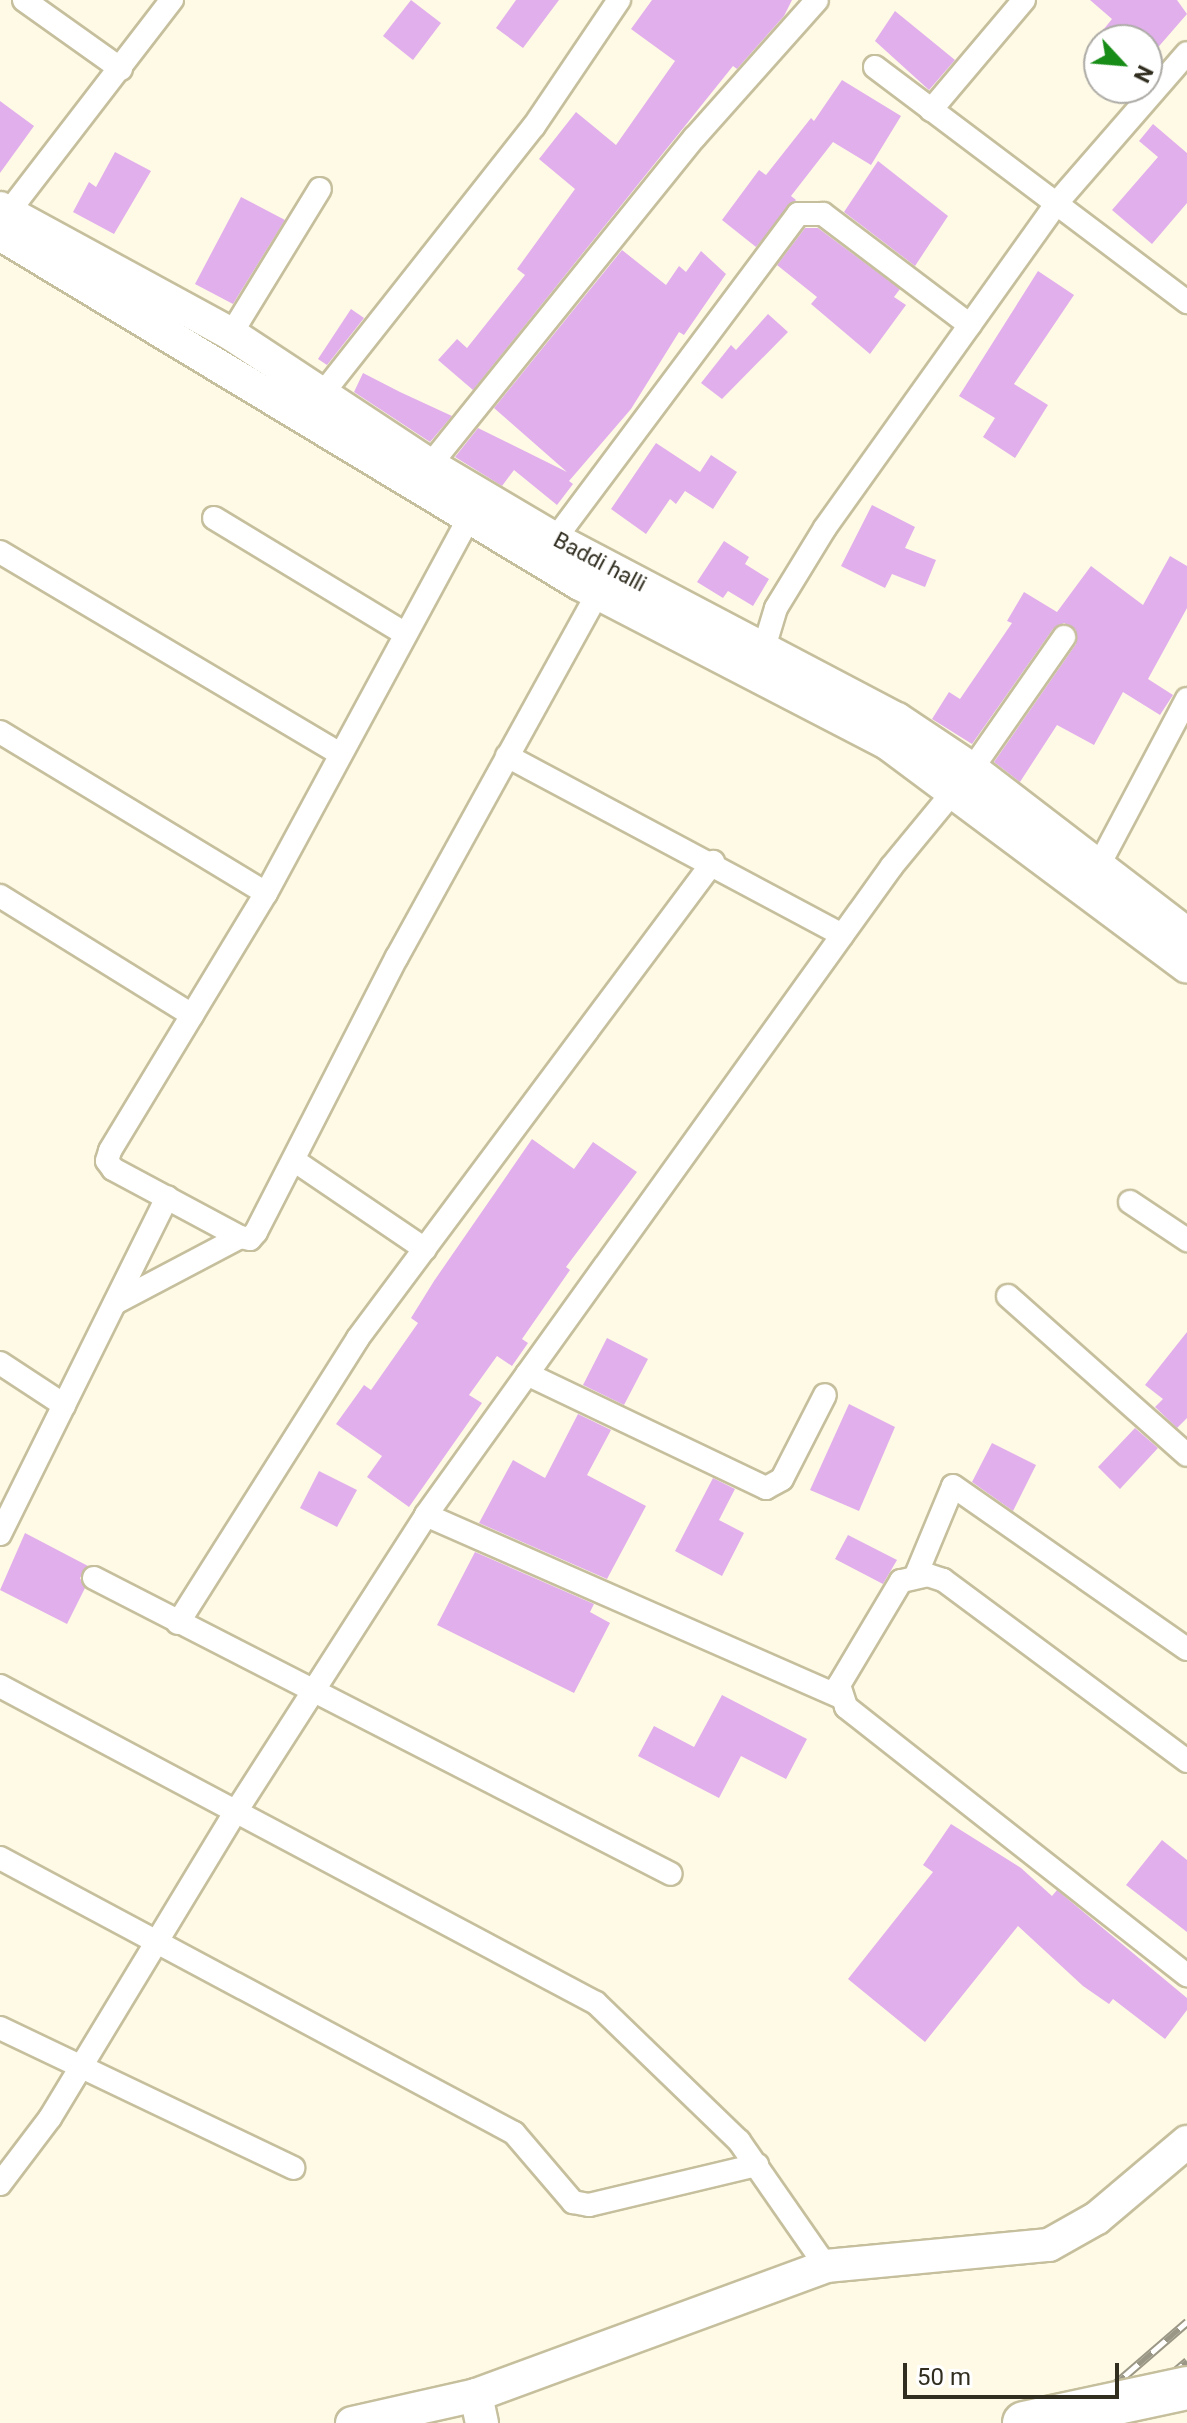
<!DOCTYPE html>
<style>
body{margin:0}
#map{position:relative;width:1187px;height:2423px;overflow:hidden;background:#fffae5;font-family:Roboto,sans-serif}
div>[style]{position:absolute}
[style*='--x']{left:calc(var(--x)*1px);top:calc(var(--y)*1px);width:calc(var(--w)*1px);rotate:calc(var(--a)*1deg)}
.building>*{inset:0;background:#e1afec}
.roads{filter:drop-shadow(2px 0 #c6bf9d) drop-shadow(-2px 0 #c6bf9d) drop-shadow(0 2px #c6bf9d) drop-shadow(0 -2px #c6bf9d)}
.street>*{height:22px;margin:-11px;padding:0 11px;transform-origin:11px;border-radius:11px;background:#fff}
.secondary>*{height:32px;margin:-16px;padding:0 16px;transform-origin:16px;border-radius:16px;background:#fff}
.rail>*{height:9px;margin-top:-4.5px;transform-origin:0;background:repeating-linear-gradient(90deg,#fff 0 18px,#9b9786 0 36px);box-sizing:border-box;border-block:2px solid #9b9786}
.bridges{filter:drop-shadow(2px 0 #c6bf9d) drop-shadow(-2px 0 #c6bf9d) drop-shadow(0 2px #c6bf9d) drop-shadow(0 -2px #c6bf9d)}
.highway-bridge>*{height:42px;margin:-21px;padding:0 21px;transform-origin:21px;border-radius:21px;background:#fff}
span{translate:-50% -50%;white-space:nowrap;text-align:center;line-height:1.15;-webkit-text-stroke:6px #fff;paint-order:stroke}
.street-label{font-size:22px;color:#312e20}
.north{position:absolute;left:1083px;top:24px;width:80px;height:80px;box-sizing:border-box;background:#fff;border:2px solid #adaba6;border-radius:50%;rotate:116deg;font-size:22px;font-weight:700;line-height:32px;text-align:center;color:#312e20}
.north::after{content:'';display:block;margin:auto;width:28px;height:36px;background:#178d17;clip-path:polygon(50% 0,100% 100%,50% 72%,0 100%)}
.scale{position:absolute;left:903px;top:2363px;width:216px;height:36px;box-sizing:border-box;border:4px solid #312e20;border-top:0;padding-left:10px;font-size:24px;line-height:28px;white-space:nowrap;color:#312e20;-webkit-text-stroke:6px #fff;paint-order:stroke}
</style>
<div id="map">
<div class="building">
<i style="clip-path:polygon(411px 0,441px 23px,413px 60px,383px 36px)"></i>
<i style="clip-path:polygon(516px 0,559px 0,523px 48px,496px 28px)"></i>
<i style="clip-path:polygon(652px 0,792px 0,784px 16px,737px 69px,733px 66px,473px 390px,438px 360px,457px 339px,467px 348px,525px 275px,517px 269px,575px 189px,539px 159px,576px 112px,616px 145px,675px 61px,631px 29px)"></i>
<i style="clip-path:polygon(1090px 0,1177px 0,1187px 14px,1147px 60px,1147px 40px,1095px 40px,1112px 19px)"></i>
<i style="clip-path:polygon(895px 11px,955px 60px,929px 90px,875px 41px)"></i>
<i style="clip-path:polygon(842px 80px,901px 116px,871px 165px,833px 142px,791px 196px,796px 200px,756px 247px,722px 220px,759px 170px,766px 175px,811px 118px,814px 121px)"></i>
<i style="clip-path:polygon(0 101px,34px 126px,0 173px)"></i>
<i style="clip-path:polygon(1153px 124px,1187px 153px,1187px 203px,1152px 244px,1112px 210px,1158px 157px,1139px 141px)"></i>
<i style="clip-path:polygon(115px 152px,151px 171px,114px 234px,73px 212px,89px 182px,96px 187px)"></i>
<i style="clip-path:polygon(878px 161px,948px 216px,915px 266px,844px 212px)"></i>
<i style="clip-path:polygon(241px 197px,285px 220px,233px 304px,195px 284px)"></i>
<i style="clip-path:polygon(805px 228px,818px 228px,900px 289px,894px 297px,906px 305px,870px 354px,811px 304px,817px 297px,777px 265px)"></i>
<i style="clip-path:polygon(622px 250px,666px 285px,679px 266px,686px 272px,701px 251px,726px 274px,684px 335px,679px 332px,631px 409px,569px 481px,573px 484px,557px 505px,514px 470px,502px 486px,455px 457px,478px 428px,567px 472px,494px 408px)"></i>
<i style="clip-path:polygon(1038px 271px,1074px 295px,1014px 384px,1048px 405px,1015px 458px,983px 437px,995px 418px,959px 396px)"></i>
<i style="clip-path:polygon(351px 309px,364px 318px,327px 365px,318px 359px)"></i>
<i style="clip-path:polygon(768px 314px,788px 332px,722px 399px,701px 383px,731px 345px,736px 350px)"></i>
<i style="clip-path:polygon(363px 373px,400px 392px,452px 416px,430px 442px,354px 392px)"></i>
<i style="clip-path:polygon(656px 443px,700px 472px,711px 455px,737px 472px,713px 509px,685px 491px,676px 504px,670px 499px,646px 534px,611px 509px)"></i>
<i style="clip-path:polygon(872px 505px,915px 527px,905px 548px,936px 560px,925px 587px,892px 574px,885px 588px,841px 566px)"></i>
<i style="clip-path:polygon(724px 541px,749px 557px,745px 564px,769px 579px,753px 606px,728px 591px,723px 598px,697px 582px)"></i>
<i style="clip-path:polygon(1170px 556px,1187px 566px,1187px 608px,1148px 679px,1173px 695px,1160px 715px,1123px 692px,1094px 745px,1057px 725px,1020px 782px,994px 762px,1076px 644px,1076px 630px,1064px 623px,1053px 629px,972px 744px,932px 719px,949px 692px,960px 699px,1012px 623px,1007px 621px,1024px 592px,1057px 612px,1091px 566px,1143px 605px)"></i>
<i style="clip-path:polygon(532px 1139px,574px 1169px,593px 1142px,637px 1172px,566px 1267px,570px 1270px,522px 1339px,528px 1343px,512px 1366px,497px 1356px,469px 1395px,482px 1403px,409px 1507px,367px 1477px,382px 1456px,336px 1424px,364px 1385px,371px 1390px,418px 1323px,411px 1318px,434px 1281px)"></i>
<i style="clip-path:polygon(1187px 1332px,1187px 1418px,1177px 1428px,1155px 1407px,1163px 1399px,1145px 1385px)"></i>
<i style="clip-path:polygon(607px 1338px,648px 1359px,624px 1405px,583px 1385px)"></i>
<i style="clip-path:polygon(849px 1404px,895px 1427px,859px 1511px,810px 1490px)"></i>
<i style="clip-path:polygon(578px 1414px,611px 1430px,587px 1475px,646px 1506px,607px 1579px,479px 1523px,513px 1460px,545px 1478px)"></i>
<i style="clip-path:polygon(1135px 1428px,1158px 1448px,1120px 1489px,1098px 1467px)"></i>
<i style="clip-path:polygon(992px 1443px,1036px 1465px,1013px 1511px,972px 1482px)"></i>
<i style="clip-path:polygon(319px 1471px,357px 1490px,337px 1527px,300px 1508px)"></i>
<i style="clip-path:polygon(713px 1478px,735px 1489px,719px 1520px,744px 1533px,722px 1576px,675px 1551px)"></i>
<i style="clip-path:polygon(25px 1533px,88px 1566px,80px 1578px,85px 1588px,67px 1624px,0 1590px)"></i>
<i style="clip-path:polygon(848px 1535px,897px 1560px,883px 1584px,835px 1559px)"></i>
<i style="clip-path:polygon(475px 1552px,594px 1604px,590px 1612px,610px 1623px,574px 1693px,437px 1625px)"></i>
<i style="clip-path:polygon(722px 1695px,807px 1739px,786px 1779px,741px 1756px,719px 1798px,638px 1756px,654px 1726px,694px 1747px)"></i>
<i style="clip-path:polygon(951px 1824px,1021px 1868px,1052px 1896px,1057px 1890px,1187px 1998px,1187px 2010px,1165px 2039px,1113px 1999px,1109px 2004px,1083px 1986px,1018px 1926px,925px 2042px,848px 1979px,933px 1872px,923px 1865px)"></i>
<i style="clip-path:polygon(1162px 1840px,1187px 1860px,1187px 1932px,1126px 1885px)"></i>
</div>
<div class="roads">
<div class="street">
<i style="--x:24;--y:0;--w:119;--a:35.4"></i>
<i style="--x:875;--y:67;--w:391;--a:37"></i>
<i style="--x:931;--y:110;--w:144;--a:-49.8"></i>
<i style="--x:0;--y:223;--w:282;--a:-52.4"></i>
<i style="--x:231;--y:334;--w:170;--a:-58.5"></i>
<i style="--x:323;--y:393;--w:340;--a:-51.7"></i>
<i style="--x:534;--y:126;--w:152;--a:-56"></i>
<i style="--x:430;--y:465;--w:422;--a:-51.1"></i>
<i style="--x:695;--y:137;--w:183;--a:-48.3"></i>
<i style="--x:476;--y:505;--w:441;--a:118.4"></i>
<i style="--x:266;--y:893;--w:301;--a:121.2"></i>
<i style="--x:110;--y:1151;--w:10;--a:107"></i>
<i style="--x:107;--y:1161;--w:10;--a:53"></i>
<i style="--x:113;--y:1169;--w:144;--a:28.2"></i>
<i style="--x:240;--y:1237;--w:10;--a:11"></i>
<i style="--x:250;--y:1239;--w:9;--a:-49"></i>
<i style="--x:256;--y:1232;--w:309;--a:-62.9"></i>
<i style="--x:397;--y:957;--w:416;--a:-61.1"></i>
<i style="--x:214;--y:518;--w:222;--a:31.2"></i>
<i style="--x:555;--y:539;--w:406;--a:-53.2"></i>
<i style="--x:798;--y:214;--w:25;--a:0"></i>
<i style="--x:823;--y:214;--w:184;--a:37.1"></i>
<i style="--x:0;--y:552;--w:393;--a:30.7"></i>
<i style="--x:760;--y:661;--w:55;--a:-73.2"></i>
<i style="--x:776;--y:608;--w:94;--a:-58.5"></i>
<i style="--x:825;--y:528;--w:397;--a:-54.5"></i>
<i style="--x:1055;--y:205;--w:201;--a:-49"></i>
<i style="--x:0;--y:732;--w:311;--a:31.2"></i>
<i style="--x:507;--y:756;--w:380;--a:28.1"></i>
<i style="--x:1098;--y:867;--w:190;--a:-62.1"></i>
<i style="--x:0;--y:896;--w:226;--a:31.8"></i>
<i style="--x:295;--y:1161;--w:157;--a:34.1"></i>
<i style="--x:1130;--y:1202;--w:69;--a:33.7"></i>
<i style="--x:1008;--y:1296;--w:239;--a:41.6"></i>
<i style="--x:115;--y:1303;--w:141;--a:-27.8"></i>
<i style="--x:0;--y:1363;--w:77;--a:33.3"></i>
<i style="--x:527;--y:1374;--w:265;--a:25.5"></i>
<i style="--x:766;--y:1488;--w:18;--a:-29"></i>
<i style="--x:782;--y:1479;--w:94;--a:-62.9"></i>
<i style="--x:426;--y:1515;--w:451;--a:23.7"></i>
<i style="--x:0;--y:1534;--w:376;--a:-63.6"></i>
<i style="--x:916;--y:1575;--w:96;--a:-67.4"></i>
<i style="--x:953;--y:1486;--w:285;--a:34.9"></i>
<i style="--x:94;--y:1578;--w:648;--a:27.16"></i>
<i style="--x:178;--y:1623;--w:337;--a:-57.7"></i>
<i style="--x:358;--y:1338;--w:594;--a:-53.28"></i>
<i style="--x:0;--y:1686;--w:675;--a:28.01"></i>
<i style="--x:596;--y:2003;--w:199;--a:44"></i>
<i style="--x:739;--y:2141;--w:152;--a:55.2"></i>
<i style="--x:1187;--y:1761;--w:304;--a:-143.4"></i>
<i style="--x:943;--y:1580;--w:16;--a:-162"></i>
<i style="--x:928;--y:1575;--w:28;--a:167"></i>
<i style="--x:901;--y:1581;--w:121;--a:120.8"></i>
<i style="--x:839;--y:1685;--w:23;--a:72"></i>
<i style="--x:846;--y:1707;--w:434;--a:38.2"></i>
<i style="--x:0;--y:1858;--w:583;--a:28.15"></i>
<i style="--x:514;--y:2133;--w:91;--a:49.5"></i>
<i style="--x:573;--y:2202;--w:16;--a:11"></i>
<i style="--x:589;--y:2205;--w:173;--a:-13.4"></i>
<i style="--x:0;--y:2028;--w:325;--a:25.5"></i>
<i style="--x:0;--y:2184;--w:83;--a:-52.9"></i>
<i style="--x:50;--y:2118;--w:357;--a:-58.8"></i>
<i style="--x:235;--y:1813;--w:354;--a:-57.3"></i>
<i style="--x:426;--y:1515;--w:799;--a:-54.32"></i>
<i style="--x:892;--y:866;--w:126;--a:-50.5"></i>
<i style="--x:972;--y:769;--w:161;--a:-55.1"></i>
</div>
<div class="secondary">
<i style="--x:0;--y:208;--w:263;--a:28.6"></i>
<i style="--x:231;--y:334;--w:238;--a:33.4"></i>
<i style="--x:430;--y:465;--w:145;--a:30.6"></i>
<i style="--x:555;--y:539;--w:386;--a:27.8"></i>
<i style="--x:897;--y:719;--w:90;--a:33.7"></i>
<i style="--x:972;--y:769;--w:271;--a:37.5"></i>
<i style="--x:0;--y:234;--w:677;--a:31.11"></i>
<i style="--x:580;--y:584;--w:346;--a:27.4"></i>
<i style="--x:887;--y:743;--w:374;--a:36.7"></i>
<i style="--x:476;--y:2395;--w:29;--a:78"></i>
<i style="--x:352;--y:2423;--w:127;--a:-12.7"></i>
<i style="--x:476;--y:2395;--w:373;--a:-20.2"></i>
<i style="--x:826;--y:2266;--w:224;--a:-5.4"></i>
<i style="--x:1049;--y:2245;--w:55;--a:-29.4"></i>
<i style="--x:1097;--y:2218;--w:118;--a:-40.2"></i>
</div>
</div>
<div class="rail">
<i style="--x:1070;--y:2423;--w:155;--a:-40.8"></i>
<i style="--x:1114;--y:2423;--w:96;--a:-40.3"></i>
</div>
<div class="bridges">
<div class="highway-bridge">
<i style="--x:1024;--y:2423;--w:167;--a:-12.1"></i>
</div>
</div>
<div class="street-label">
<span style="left:600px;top:562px;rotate:28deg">Baddi halli</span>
</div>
<div class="north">N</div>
<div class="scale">50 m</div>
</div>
